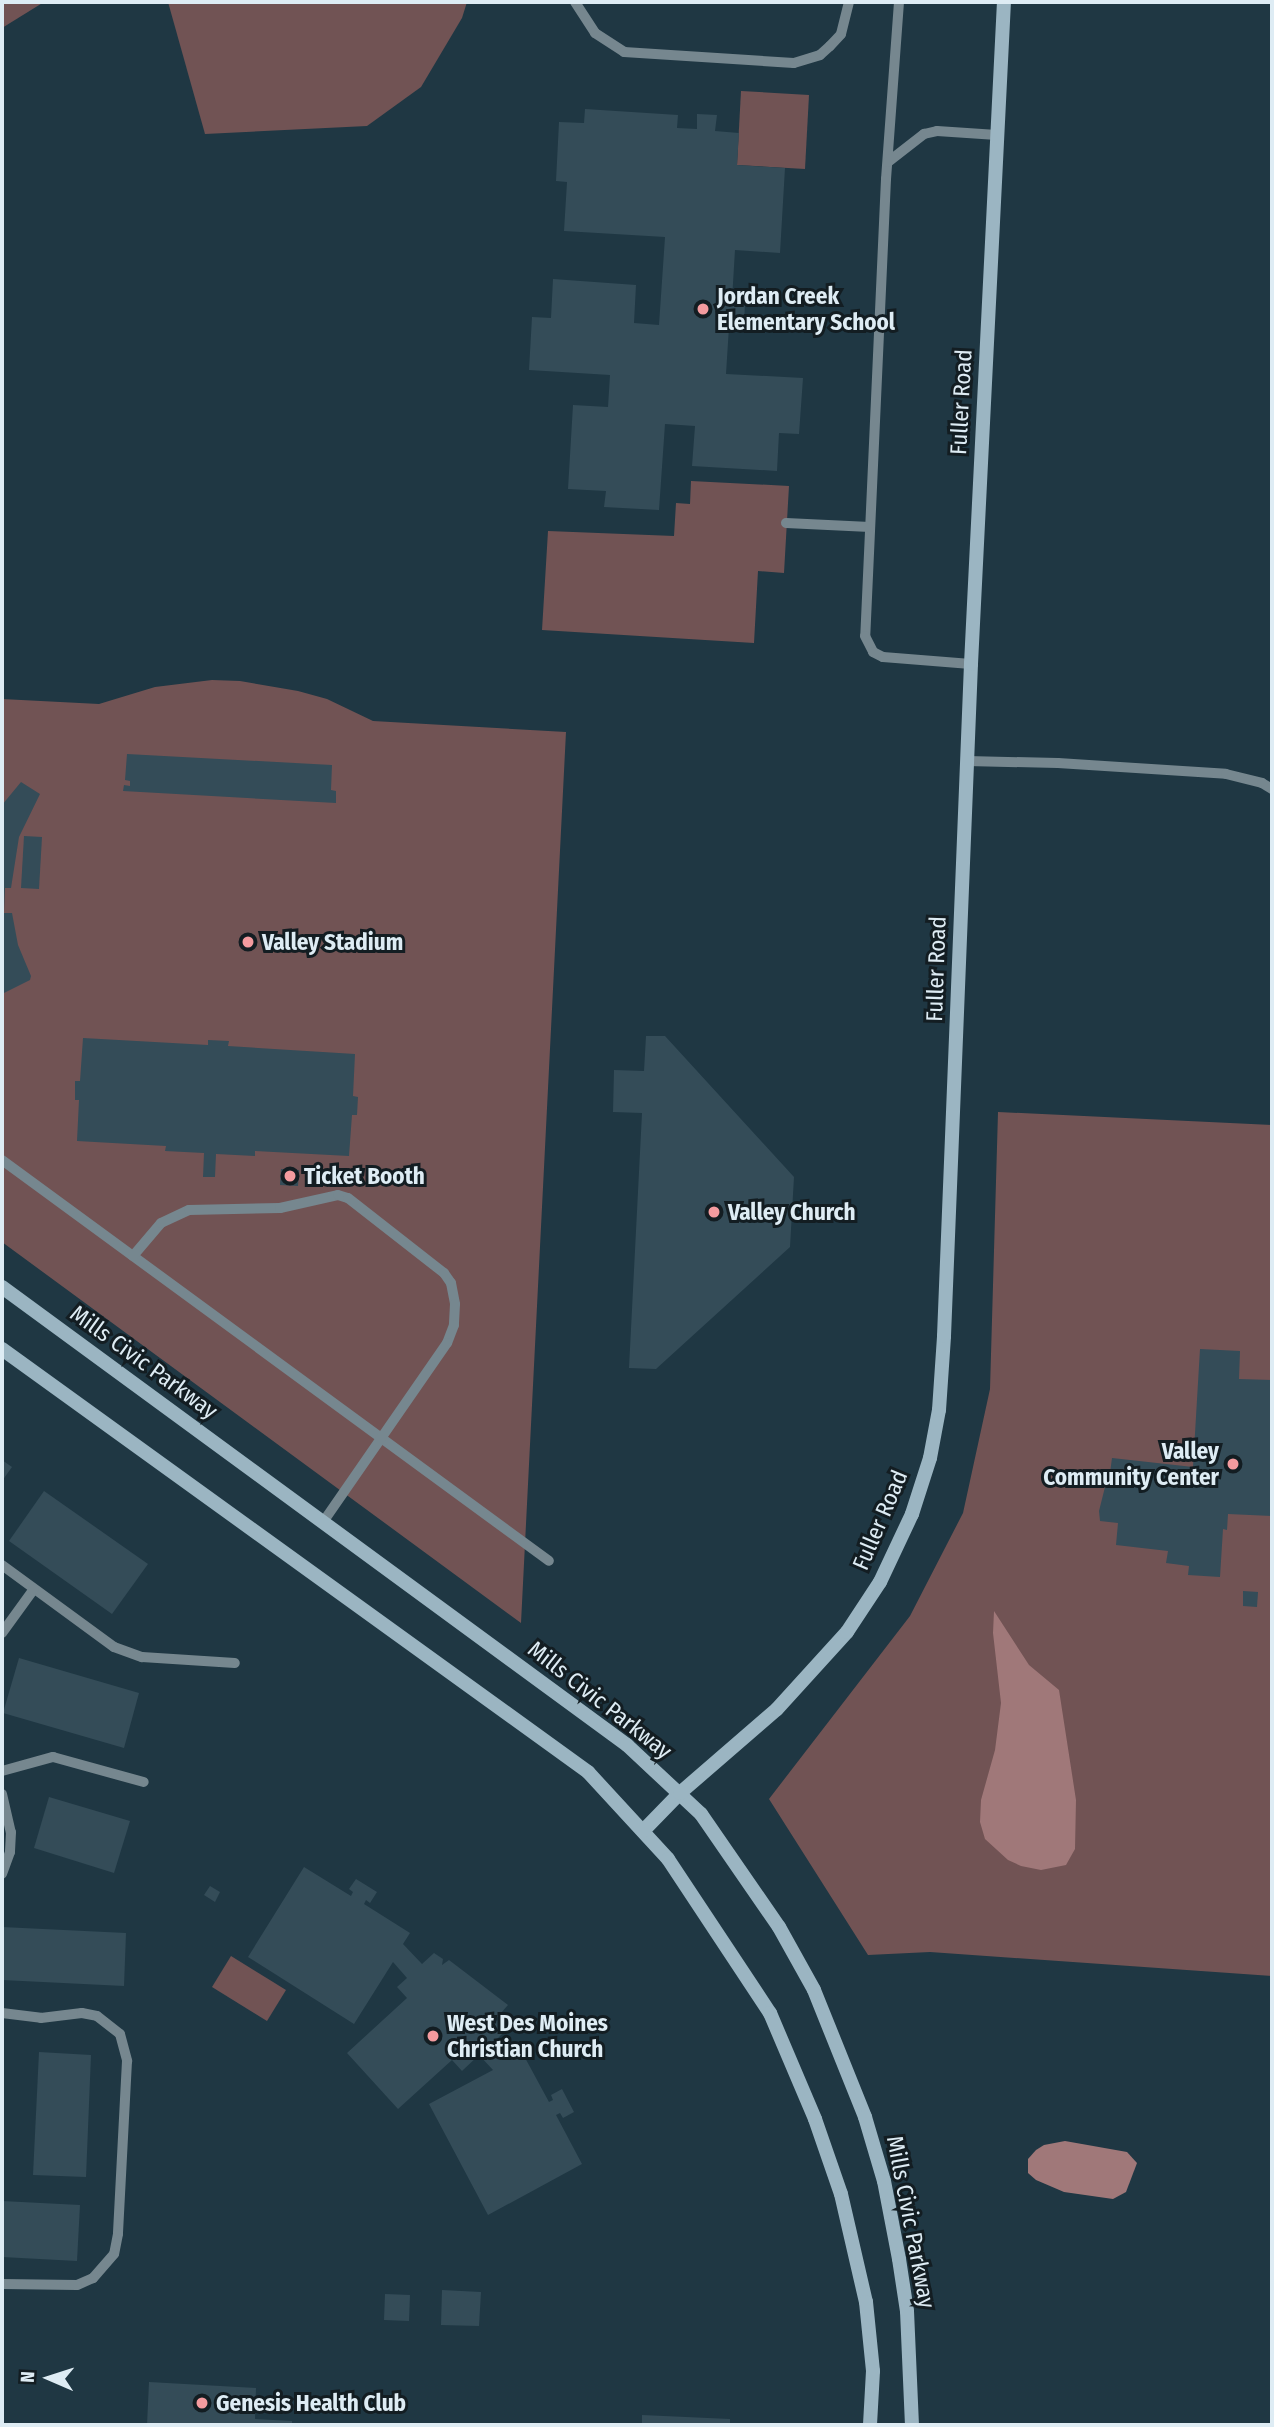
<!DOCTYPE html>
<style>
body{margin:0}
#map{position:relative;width:1274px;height:2427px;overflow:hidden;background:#1f3743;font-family:"Fira Sans Condensed",sans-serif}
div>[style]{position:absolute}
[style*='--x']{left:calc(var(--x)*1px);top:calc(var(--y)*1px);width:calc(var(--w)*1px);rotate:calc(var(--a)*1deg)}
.green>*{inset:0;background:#715354}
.water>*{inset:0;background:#a07879}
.building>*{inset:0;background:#344c58}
.lane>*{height:10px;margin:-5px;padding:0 5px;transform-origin:5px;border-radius:5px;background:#76878f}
.secondary>*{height:14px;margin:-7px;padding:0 7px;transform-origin:7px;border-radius:7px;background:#9bb5c2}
.dots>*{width:19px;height:19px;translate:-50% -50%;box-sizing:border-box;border:4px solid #131d22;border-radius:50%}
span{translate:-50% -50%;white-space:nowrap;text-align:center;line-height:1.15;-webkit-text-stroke:6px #131d22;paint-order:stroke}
.poi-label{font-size:23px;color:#deecf4;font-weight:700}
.left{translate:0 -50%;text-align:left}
.right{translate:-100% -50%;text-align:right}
.street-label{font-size:23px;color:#deecf4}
.frame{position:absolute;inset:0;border:4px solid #deecf4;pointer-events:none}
.north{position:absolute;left:14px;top:2343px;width:70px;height:70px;-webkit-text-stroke:5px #131d22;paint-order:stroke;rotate:273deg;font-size:19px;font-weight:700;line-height:28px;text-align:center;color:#deecf4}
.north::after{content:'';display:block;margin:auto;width:24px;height:32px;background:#deecf4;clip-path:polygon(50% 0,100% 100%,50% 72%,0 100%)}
</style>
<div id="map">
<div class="green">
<i style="clip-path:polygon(2px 2px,44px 2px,2px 28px)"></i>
<i style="clip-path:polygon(168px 2px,467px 2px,462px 18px,421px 87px,367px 126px,205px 134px)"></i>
<i style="clip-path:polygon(741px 91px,809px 95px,805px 169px,737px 165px)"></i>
<i style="clip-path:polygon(691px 481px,789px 486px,784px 573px,758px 571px,754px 643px,542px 630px,548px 531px,674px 536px,676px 503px,690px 504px)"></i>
<i style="clip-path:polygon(212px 680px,240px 681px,298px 691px,327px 699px,373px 721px,566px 732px,521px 1623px,2px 1242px,2px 699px,99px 704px,155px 687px)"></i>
<i style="clip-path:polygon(998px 1112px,1272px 1125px,1272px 1976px,930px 1952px,868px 1955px,769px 1799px,910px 1616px,963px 1513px,990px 1389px)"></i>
<i style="clip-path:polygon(231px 1956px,286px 1990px,267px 2021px,212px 1987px)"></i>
</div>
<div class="water">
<i style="clip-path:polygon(994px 1611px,1029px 1665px,1059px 1690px,1076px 1800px,1075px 1849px,1066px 1865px,1041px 1870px,1021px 1866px,1008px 1860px,985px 1839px,980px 1822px,981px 1800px,995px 1750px,1001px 1703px,993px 1633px)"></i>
<i style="clip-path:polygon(1065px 2141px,1127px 2152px,1137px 2163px,1126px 2192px,1113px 2199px,1064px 2192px,1036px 2180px,1028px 2173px,1028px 2159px,1036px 2150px,1044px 2145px)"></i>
</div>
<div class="building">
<i style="clip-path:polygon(585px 109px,678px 115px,677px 128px,697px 129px,697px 114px,717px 115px,715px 131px,739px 133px,737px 165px,785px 168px,780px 253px,735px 250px,732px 300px,745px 301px,744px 328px,729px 327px,726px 374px,803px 378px,799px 434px,779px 433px,777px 471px,692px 466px,695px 426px,665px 424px,659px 510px,604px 507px,606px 491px,568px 489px,573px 405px,608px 407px,610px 375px,529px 370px,532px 317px,551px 318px,553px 279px,636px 285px,634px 323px,659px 325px,665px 237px,564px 231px,567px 182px,556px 181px,559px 122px,584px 123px)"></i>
<i style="clip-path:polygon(127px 754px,332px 765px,331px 790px,336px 791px,336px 803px,123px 791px,124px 785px,130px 786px,130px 781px,125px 780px)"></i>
<i style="clip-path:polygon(21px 782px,40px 794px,19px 837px,11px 888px,5px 888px,4px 913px,12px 913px,18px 945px,31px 976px,30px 980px,2px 994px,2px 805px)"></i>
<i style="clip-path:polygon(24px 836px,42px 837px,39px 889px,21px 888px)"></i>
<i style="clip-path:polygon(646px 1036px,665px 1036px,794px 1177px,790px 1247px,656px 1369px,629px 1368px,642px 1113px,613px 1112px,614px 1070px,644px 1071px)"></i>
<i style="clip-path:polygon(83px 1038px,208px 1045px,208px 1040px,229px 1041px,228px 1046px,355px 1054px,353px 1096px,358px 1097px,357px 1115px,352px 1115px,349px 1156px,255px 1151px,255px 1156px,216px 1154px,215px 1177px,203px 1177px,204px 1153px,165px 1151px,166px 1146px,77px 1141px,79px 1100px,75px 1100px,75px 1081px,80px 1081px)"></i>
<i style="clip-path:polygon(281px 1169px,299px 1170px,298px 1186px,280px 1185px)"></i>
<i style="clip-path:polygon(1200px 1349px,1240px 1351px,1239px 1379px,1272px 1380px,1272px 1516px,1228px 1514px,1227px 1530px,1223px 1529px,1220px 1577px,1188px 1575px,1189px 1566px,1166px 1563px,1168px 1551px,1116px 1545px,1118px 1523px,1100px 1521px,1099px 1511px,1105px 1487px,1108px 1488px,1112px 1458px,1193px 1467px)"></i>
<i style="clip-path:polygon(2px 1460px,12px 1467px,2px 1481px)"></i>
<i style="clip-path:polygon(44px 1491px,148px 1564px,112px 1614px,9px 1541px)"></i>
<i style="clip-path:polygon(1243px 1591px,1258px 1592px,1257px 1607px,1243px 1606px)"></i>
<i style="clip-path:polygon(19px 1658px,139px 1693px,124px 1748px,3px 1713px)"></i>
<i style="clip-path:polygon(49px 1797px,130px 1821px,114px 1873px,34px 1848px)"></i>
<i style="clip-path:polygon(304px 1867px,351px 1896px,353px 1892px,349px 1889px,356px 1879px,377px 1892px,370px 1903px,366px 1900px,364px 1904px,410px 1933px,403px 1944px,422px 1964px,434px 1953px,443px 1959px,442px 1965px,449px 1960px,508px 2005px,494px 2021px,501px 2020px,506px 2030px,494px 2042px,511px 2060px,523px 2054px,549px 2102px,553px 2100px,551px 2095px,562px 2089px,574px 2112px,563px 2118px,560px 2113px,556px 2115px,582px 2164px,488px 2215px,429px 2104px,493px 2070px,479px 2055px,462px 2071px,452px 2060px,398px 2109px,347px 2053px,407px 1998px,397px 1987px,407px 1978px,393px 1962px,354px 2024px,248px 1957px)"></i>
<i style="clip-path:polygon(210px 1886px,220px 1892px,215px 1902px,204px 1895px)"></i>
<i style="clip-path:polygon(2px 1927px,126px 1933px,124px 1986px,2px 1980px)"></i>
<i style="clip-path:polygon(39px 2052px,91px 2055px,86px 2177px,33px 2175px)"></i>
<i style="clip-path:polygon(2px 2201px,80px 2205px,77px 2261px,2px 2257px)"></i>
<i style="clip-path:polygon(442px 2290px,481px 2292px,479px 2326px,441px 2325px)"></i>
<i style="clip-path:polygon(385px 2294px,410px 2295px,409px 2321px,384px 2320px)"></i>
<i style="clip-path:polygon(149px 2382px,256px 2388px,255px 2419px,292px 2421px,292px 2425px,147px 2425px)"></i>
<i style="clip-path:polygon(642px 2415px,730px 2419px,730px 2425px,642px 2425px)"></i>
</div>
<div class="lane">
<i style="--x:575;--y:2;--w:37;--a:57"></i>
<i style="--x:595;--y:33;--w:35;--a:33"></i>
<i style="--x:624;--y:52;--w:170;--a:3.7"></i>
<i style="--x:794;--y:63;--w:27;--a:-17"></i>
<i style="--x:820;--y:55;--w:13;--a:-42"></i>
<i style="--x:830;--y:46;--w:16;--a:-47"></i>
<i style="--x:841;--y:34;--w:33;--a:-76"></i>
<i style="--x:899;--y:2;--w:177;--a:94.2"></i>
<i style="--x:886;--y:179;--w:457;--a:92.6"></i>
<i style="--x:865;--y:636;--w:18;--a:63"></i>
<i style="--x:873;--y:652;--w:11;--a:27"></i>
<i style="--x:883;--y:657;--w:88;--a:4.5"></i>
<i style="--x:888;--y:162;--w:46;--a:-37.9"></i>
<i style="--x:924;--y:134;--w:13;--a:-13"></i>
<i style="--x:937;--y:131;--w:60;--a:3.8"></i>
<i style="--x:786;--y:523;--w:84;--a:2.7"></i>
<i style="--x:967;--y:761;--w:91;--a:1.3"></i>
<i style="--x:1058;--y:763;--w:168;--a:3.7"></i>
<i style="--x:1226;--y:774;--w:37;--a:14"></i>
<i style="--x:1262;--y:783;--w:12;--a:31"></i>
<i style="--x:2;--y:1160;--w:678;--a:36.24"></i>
<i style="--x:133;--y:1256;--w:43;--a:-49.7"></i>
<i style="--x:161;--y:1223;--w:31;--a:-25"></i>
<i style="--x:189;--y:1210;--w:91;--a:-1.3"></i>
<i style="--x:280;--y:1208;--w:59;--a:-12.6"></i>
<i style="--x:338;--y:1195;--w:10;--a:17"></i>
<i style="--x:348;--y:1198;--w:122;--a:38"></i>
<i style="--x:444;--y:1273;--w:12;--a:55"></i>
<i style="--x:451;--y:1283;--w:21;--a:79"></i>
<i style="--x:455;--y:1304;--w:21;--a:93"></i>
<i style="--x:454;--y:1325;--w:19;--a:111"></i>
<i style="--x:447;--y:1343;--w:218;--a:124.7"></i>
<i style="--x:2;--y:1565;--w:139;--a:36.2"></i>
<i style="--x:114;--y:1647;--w:30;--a:20"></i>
<i style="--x:142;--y:1657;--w:93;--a:3.7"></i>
<i style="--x:2;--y:1633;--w:54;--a:-54"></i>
<i style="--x:2;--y:1771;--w:53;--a:-15.4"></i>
<i style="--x:53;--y:1757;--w:94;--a:15.4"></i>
<i style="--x:2;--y:1794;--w:39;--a:77"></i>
<i style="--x:11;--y:1832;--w:20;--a:93"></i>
<i style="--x:10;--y:1852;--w:23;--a:110"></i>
<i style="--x:2;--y:2013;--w:39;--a:7"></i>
<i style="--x:41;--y:2018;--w:41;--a:-7"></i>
<i style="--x:82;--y:2013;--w:15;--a:11"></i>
<i style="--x:97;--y:2016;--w:29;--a:38"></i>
<i style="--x:120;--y:2034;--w:28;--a:75"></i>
<i style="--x:127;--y:2061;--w:173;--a:93"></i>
<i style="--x:118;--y:2234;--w:20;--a:101"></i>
<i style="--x:114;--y:2254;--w:32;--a:131"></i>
<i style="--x:93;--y:2278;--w:17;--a:156"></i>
<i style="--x:77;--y:2285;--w:75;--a:-179.2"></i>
</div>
<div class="secondary">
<i style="--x:2;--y:1287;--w:775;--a:36.23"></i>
<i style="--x:627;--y:1745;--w:101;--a:43"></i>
<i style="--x:701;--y:1814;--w:137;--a:55.4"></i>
<i style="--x:779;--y:1927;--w:72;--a:60.9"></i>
<i style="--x:814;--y:1990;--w:137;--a:68.1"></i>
<i style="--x:865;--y:2117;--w:67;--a:73.5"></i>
<i style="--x:884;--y:2181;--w:79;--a:79.1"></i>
<i style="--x:899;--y:2259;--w:53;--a:81.3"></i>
<i style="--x:907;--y:2311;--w:114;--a:87.5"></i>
<i style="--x:2;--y:1349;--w:723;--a:35.82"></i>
<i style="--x:588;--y:1772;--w:118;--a:47.4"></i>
<i style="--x:668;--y:1859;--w:185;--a:56.5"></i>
<i style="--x:770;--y:2013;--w:115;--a:67"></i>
<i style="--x:815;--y:2119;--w:79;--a:70.9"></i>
<i style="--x:841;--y:2194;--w:111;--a:77"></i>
<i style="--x:866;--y:2302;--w:69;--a:84.2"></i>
<i style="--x:873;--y:2371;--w:54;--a:93.2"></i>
<i style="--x:643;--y:1831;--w:53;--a:-45.8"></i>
<i style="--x:680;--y:1793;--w:128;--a:-40.9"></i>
<i style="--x:777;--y:1709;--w:104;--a:-47.7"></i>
<i style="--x:847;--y:1632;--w:60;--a:-56.6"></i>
<i style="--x:880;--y:1582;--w:75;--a:-64.8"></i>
<i style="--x:912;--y:1514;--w:59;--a:-72.2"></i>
<i style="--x:930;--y:1458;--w:49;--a:-79.4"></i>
<i style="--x:939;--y:1410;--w:74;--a:-86.1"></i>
<i style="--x:944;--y:1336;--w:673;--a:-87.7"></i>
<i style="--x:971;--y:664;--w:663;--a:-87.15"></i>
</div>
<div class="dots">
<i style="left:703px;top:309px;background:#f49b9f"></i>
<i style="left:248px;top:942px;background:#f49b9f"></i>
<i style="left:290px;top:1176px;background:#f49b9f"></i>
<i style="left:714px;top:1212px;background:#f49b9f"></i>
<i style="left:1233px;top:1464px;background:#f49b9f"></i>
<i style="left:433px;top:2036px;background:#f49b9f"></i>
<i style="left:202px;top:2403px;background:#f49b9f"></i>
</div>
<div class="poi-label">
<span class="left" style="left:717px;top:309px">Jordan Creek<br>Elementary School</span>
<span class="left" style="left:262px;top:942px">Valley Stadium</span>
<span class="left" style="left:304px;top:1176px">Ticket Booth</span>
<span class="left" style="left:728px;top:1212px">Valley Church</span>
<span class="right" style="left:1219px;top:1464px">Valley<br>Community Center</span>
<span class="left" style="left:447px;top:2036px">West Des Moines<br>Christian Church</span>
<span class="left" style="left:216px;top:2403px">Genesis Health Club</span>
</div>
<div class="street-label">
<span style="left:961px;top:402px;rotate:-87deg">Fuller Road</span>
<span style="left:936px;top:969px;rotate:-88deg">Fuller Road</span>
<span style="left:144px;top:1362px;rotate:36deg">Mills Civic Parkway</span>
<span style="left:880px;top:1520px;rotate:-67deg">Fuller Road</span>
<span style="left:600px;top:1700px;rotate:38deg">Mills Civic Parkway</span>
<span style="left:911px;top:2222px;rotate:79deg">Mills Civic Parkway</span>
</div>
<div class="frame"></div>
<div class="north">N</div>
</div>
